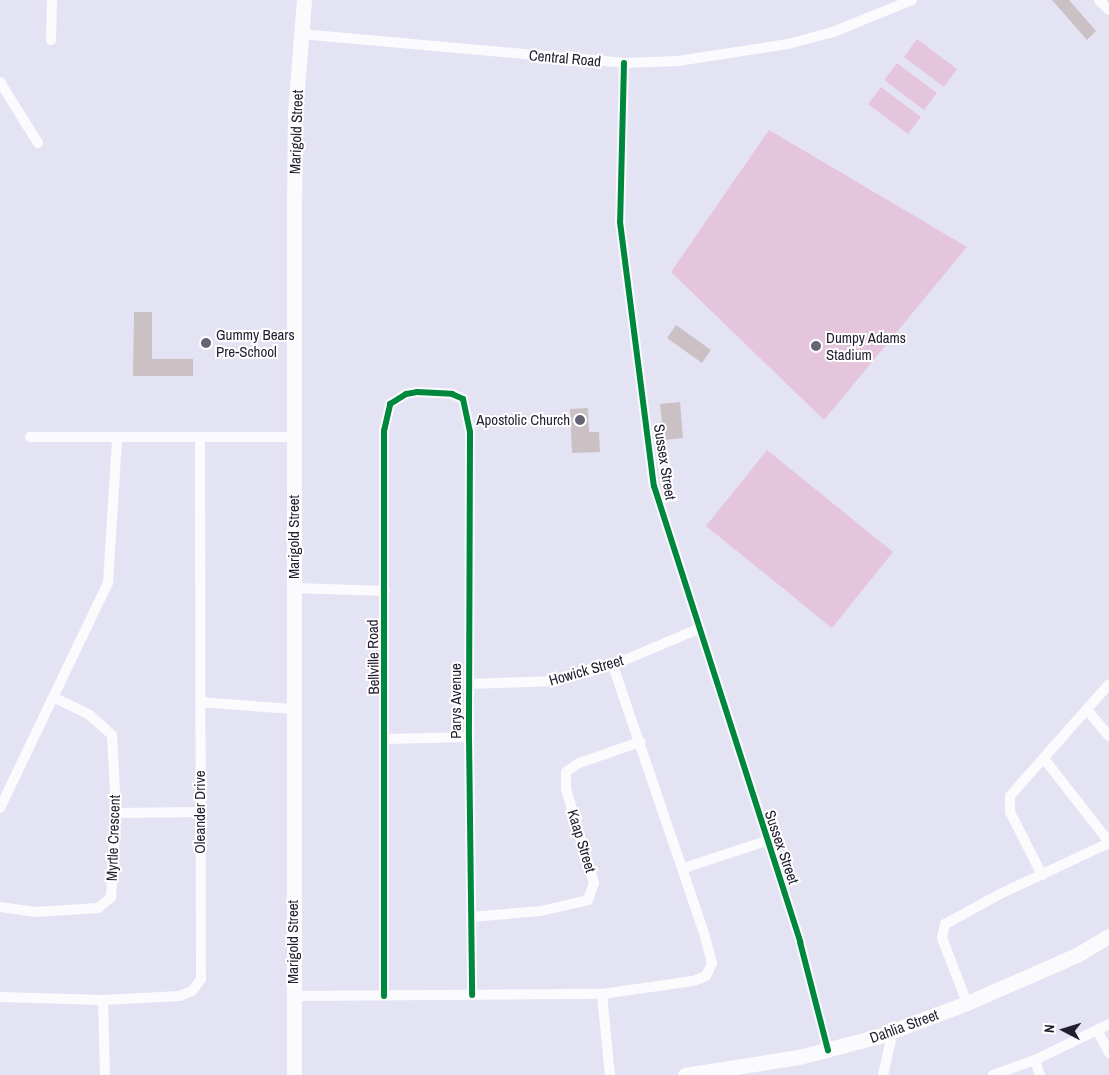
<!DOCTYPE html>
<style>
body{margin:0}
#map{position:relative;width:1109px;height:1075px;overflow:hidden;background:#e4e3f4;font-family:"Archivo Narrow",sans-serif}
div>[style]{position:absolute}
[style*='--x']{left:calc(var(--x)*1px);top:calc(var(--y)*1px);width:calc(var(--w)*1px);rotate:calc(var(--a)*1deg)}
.green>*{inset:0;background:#e5c5dc}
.building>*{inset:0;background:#cbc1c4}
.street>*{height:10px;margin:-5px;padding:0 5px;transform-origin:5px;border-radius:5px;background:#fbfbfd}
.secondary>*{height:15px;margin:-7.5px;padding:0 7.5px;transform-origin:7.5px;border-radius:7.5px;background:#fbfbfd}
.cycleway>*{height:6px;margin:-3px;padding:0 3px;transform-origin:3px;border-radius:3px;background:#00873e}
.dots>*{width:14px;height:14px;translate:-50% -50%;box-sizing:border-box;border:2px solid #fff;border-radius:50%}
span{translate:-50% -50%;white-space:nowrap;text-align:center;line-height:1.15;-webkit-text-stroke:4px #fff;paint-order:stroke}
.street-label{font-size:15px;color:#201e2f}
.poi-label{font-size:15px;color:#201e2f}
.left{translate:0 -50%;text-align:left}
.right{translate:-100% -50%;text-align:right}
.north{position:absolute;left:1039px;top:1005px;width:50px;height:50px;-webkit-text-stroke:4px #fff;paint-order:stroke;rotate:275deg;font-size:14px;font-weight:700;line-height:20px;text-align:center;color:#201e2f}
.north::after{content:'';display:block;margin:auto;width:18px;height:22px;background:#201e2f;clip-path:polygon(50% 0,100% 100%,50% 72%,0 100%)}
</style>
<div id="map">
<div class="green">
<i style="clip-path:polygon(917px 39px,957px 69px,944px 87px,904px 57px)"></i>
<i style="clip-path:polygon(897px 63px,937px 93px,924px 110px,884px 80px)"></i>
<i style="clip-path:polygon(881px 87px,921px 117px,908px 134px,868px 104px)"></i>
<i style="clip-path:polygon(769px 130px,967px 247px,824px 420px,671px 272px)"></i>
<i style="clip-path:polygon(767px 450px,893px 552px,832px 628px,706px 526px)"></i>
</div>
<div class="building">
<i style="clip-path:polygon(1052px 0,1069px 0,1096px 31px,1087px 40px)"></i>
<i style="clip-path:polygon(134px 312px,152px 312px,152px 359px,193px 359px,193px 376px,133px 376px)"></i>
<i style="clip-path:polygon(676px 325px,711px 350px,702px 363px,667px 338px)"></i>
<i style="clip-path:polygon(680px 402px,683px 438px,664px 440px,660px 404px)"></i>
<i style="clip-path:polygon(588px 408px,589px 432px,599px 432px,600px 452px,572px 453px,570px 409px)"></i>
</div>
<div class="street">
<i style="--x:1099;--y:0;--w:14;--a:45"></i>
<i style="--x:301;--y:34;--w:324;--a:5.1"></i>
<i style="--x:624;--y:63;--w:54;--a:-2.1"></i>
<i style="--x:678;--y:61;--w:111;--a:-8.8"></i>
<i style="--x:788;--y:44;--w:47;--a:-14.9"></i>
<i style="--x:833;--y:32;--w:85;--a:-22.1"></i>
<i style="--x:51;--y:40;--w:40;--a:-88.6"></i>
<i style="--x:624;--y:63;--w:159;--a:91.4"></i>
<i style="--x:620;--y:222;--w:266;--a:82.7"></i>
<i style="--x:654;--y:486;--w:479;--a:72.2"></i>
<i style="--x:800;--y:942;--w:112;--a:75.5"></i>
<i style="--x:0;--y:82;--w:72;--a:58.1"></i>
<i style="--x:30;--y:437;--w:264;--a:0"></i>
<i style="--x:294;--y:588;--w:91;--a:1.9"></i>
<i style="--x:469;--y:684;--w:85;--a:-2"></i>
<i style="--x:554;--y:681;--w:61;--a:-15.2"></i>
<i style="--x:613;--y:665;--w:92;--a:-23"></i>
<i style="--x:200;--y:702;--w:92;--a:4.4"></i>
<i style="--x:1088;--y:711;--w:33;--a:50"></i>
<i style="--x:386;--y:739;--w:83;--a:-1.4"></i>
<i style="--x:1045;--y:760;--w:104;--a:52"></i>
<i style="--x:0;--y:808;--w:250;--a:-64.4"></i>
<i style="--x:108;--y:583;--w:145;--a:-86.4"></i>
<i style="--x:116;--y:813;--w:84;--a:-0.7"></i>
<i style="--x:684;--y:868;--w:86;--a:-18.2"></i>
<i style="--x:1042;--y:875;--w:71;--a:-116.9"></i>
<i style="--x:1010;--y:812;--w:16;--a:-90"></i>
<i style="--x:1010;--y:796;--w:149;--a:-48.5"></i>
<i style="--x:0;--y:907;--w:36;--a:8"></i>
<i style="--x:36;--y:912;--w:62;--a:-3.7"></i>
<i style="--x:98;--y:908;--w:17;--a:-40"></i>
<i style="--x:111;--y:897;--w:84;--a:-86.6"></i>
<i style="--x:116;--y:813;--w:78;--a:-92.9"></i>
<i style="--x:112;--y:735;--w:30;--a:-138"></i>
<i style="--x:90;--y:715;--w:41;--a:-154.1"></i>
<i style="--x:471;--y:917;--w:70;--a:-4.9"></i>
<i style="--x:541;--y:911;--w:48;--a:-13.2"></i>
<i style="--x:588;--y:900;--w:18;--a:-71"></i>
<i style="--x:594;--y:883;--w:98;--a:-106.6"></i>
<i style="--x:566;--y:789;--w:17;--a:-90"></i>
<i style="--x:566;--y:772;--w:16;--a:-35"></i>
<i style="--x:579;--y:763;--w:65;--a:-19"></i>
<i style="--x:602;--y:994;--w:81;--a:84.4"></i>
<i style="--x:293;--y:996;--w:309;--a:-0.4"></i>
<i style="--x:602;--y:994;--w:92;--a:-8.1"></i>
<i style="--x:693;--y:981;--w:14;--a:-21"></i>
<i style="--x:706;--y:976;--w:14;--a:-65"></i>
<i style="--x:712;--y:963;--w:28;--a:-105"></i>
<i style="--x:705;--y:936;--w:286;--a:-108.8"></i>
<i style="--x:384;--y:996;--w:565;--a:-90"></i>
<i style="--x:384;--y:431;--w:28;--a:-77"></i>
<i style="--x:390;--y:404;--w:19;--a:-32"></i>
<i style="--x:406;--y:394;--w:11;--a:-10"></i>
<i style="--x:417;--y:392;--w:35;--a:3"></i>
<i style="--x:452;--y:394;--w:12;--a:24"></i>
<i style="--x:463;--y:399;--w:34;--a:78"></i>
<i style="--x:470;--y:432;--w:305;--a:90.2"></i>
<i style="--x:469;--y:737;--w:258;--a:89.3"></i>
<i style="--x:0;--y:997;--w:103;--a:1.7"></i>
<i style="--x:103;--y:1000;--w:77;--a:-3"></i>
<i style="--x:180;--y:996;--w:13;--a:-23"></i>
<i style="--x:192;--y:991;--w:15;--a:-53"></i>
<i style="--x:201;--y:979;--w:542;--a:-90.11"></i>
<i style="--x:103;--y:1000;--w:75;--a:88.5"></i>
<i style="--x:967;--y:1003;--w:70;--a:-111"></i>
<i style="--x:942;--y:938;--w:14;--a:-78"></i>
<i style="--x:945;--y:924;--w:63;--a:-28.6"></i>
<i style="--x:1000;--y:894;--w:120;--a:-25.1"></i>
<i style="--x:1097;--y:1030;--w:26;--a:62"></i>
<i style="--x:1035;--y:1060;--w:16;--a:72"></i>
<i style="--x:883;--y:1075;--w:45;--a:-77.2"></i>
<i style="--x:993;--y:1075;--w:45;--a:-19.7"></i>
<i style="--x:1035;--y:1060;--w:82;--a:-25.9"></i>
</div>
<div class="secondary">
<i style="--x:294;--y:1075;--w:868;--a:-90"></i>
<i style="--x:294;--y:207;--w:95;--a:-89.4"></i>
<i style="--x:295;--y:112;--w:112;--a:-85.4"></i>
<i style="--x:685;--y:1075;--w:115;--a:-9"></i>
<i style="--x:799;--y:1057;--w:83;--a:-14.7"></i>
<i style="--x:879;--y:1036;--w:94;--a:-20.6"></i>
<i style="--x:967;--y:1003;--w:120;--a:-23.6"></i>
<i style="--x:1077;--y:955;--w:37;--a:-31"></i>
</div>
<div class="cycleway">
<i style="--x:624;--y:63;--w:159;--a:91.4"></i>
<i style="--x:620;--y:222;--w:266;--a:82.7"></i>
<i style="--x:654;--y:486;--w:479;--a:72.2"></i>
<i style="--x:800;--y:942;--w:112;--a:75.5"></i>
<i style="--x:384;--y:996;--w:565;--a:-90"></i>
<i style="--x:384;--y:431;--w:28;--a:-77"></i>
<i style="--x:390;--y:404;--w:19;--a:-32"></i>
<i style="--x:406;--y:394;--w:11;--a:-10"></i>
<i style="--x:417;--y:392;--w:35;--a:3"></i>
<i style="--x:452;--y:394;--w:12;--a:24"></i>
<i style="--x:463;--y:399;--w:34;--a:78"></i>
<i style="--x:470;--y:432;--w:305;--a:90.2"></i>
<i style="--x:469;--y:737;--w:258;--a:89.3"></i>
</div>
<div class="dots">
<i style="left:206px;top:343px;background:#656374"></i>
<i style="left:816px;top:346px;background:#656374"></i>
<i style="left:580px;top:420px;background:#656374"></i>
</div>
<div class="street-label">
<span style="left:565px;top:58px;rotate:5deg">Central Road</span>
<span style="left:296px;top:132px;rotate:-88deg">Marigold Street</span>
<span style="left:665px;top:462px;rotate:81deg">Sussex Street</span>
<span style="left:294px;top:537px;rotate:-90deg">Marigold Street</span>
<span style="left:373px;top:657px;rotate:-91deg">Bellville Road</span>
<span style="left:586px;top:670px;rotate:-16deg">Howick Street</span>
<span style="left:456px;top:701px;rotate:-90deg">Parys Avenue</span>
<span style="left:200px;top:812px;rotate:-90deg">Oleander Drive</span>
<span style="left:113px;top:838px;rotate:-88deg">Myrtle Crescent</span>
<span style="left:582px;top:841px;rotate:73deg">Kaap Street</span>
<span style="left:782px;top:847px;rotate:71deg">Sussex Street</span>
<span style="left:293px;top:942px;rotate:-90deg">Marigold Street</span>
<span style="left:904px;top:1026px;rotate:-20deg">Dahlia Street</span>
</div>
<div class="poi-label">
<span class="left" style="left:216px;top:343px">Gummy Bears<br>Pre-School</span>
<span class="left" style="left:826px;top:346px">Dumpy Adams<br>Stadium</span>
<span class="right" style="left:570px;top:420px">Apostolic Church</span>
</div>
<div class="north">N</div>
</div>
